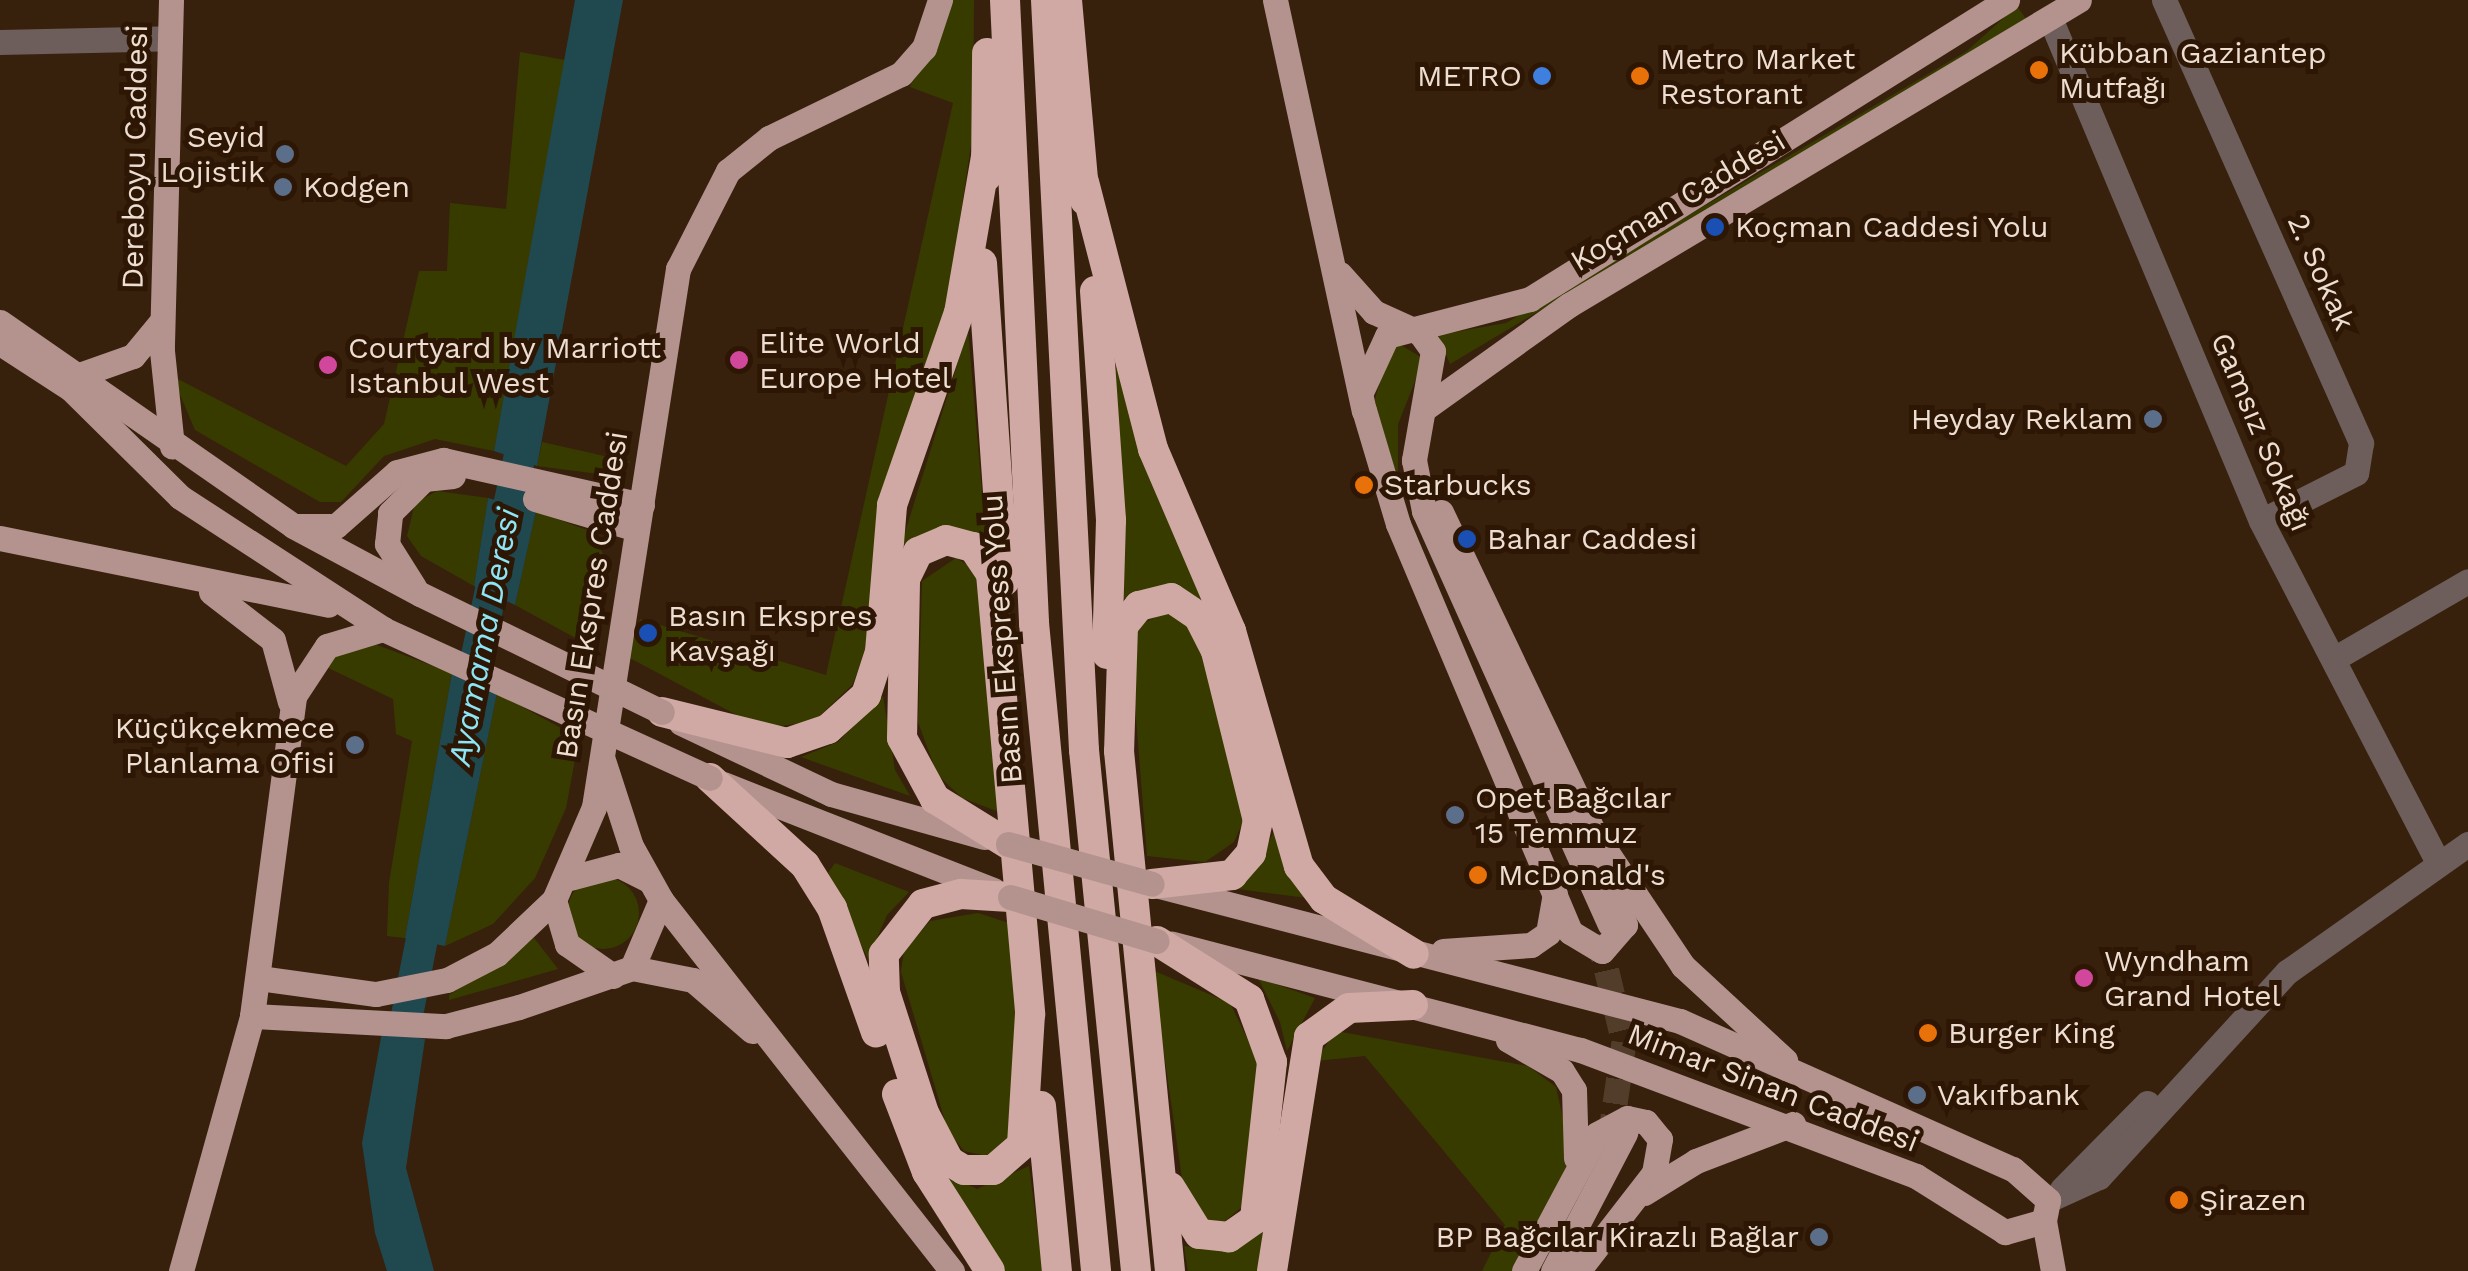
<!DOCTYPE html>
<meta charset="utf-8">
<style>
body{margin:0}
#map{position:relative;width:2468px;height:1271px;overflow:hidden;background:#37210c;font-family:"Work Sans",sans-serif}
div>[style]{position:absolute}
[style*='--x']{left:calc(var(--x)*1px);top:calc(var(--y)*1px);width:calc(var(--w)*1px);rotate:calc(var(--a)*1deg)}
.green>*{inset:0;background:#383b00}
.round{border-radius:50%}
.water>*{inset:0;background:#20484f}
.river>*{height:32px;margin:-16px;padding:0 16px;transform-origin:16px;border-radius:16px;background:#20484f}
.major-tunnel>*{height:25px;margin-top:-12.5px;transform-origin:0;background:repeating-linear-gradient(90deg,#523d2a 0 25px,transparent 0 37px)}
.minor>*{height:25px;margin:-12.5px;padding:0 12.5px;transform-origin:12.5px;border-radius:12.5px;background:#6d5d5b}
.major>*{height:25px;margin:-12.5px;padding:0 12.5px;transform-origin:12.5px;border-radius:12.5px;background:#b4938f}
.highway>*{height:30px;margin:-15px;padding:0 15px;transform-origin:15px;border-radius:15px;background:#d0a9a4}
.major-bridge>*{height:25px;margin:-12.5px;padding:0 12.5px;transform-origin:12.5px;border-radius:12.5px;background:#b4938f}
.dots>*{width:28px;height:28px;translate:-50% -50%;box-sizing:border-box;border:5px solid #2d1704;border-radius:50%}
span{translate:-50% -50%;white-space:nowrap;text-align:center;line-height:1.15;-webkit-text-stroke:10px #2d1704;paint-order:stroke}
.poi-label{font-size:30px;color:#eeded2}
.left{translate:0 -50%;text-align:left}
.right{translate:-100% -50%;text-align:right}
.street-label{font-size:30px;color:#eeded2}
.water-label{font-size:32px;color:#8de5f6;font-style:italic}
</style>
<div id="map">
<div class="green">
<i style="clip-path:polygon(949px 0,974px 0,973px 131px,946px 315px,868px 647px,852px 685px,813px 722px,761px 728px,628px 657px,640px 619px,826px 675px,953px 103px,910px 87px)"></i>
<i style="clip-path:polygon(2017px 6px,2026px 19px,1969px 55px,1450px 364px,1438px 335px,1506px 323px,1967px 51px)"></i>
<i style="clip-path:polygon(520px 52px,565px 60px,494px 451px,435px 439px,384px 456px,341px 502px,320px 502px,195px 430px,172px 376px,346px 466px,384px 424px,419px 271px,447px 271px,450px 203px,506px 209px)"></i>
<i style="clip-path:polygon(968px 330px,986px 539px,931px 530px,897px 558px)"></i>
<i style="clip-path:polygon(1401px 345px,1424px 359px,1398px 424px,1398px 478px,1374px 402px,1390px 349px)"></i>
<i style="clip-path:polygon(1113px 369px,1118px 369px,1208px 603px,1173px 585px,1124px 599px)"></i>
<i style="clip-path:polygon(542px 442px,631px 462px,599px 474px,537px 466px)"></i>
<i style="clip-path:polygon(437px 491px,488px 498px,474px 586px,421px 556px,407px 536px,415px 503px)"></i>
<i style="clip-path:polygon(536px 511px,592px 532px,606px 560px,594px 648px,515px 605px)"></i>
<i style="clip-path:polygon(956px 558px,980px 572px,999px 812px,962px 798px,937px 774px,918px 722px,922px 581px)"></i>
<i style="clip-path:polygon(1164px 613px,1181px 617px,1206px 652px,1245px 817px,1234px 842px,1205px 862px,1147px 856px,1131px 655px,1139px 625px)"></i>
<i style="clip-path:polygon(369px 642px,452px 673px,405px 938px,387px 936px,389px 883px,412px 741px,396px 734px,393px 699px,320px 664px)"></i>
<i style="clip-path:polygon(497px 693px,579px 738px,566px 808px,535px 878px,493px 924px,445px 946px)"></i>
<i style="clip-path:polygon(883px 696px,895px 770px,910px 796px,801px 757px,838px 742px)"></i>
<i style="clip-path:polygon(1276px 827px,1307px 898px,1230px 888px,1254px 873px)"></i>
<i style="clip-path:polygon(835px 863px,909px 892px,887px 915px,868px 959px,828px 873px)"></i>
<i class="round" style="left:567px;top:877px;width:72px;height:72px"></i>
<i style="clip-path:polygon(978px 913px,1012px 924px,1020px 1120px,1016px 1138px,987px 1156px,964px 1151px,948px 1131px,901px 972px,904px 951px,930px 921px)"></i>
<i style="clip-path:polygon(534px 938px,558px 969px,449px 1000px,449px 995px)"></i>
<i style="clip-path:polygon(1152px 970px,1230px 1003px,1263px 1071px,1248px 1202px,1225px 1221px,1207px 1222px,1183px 1185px)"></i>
<i style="clip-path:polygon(1258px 978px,1315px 998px,1287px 1051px,1280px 1022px)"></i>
<i style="clip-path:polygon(1336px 1031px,1528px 1066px,1556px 1087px,1571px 1155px,1521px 1271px,1482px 1271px,1505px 1225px,1365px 1056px,1315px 1061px)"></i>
<i style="clip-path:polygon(1029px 1166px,1043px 1271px,1001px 1271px,937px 1170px,977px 1189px)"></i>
<i style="clip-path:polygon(1271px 1221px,1265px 1271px,1188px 1271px,1184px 1246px,1230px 1252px)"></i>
</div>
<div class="water">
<i style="clip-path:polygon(575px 0,623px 0,537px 466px,494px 451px)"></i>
<i style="clip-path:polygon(488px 498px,536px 511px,515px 605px,474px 586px)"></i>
<i style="clip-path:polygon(452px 673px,497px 693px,445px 946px,405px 938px)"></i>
<i style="clip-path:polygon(382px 1032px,425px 1039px,406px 1168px,434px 1271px,387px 1271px,375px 1233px,362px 1143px)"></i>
</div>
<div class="river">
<i style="--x:467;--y:702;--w:290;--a:-77.9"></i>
<i style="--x:399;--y:1056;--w:161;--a:-78.9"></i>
</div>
<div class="major-tunnel">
<i style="--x:1598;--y:934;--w:111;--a:76.5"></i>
<i style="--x:1624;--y:1042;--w:97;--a:98.3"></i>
</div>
<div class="minor">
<i style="--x:2164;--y:0;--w:485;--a:66"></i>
<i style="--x:2361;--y:443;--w:30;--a:99"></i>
<i style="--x:2356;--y:473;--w:106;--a:153.2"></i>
<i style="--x:2050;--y:18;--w:545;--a:67.24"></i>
<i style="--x:2261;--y:521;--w:383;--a:62.6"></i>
<i style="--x:0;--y:42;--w:170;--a:-1.3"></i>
<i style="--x:2337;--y:657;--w:151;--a:-30.1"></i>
<i style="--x:2062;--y:1189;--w:121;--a:-45.3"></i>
<i style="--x:2048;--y:1200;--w:56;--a:-24.3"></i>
<i style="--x:2099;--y:1177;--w:278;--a:-47.5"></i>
<i style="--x:2287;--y:972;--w:222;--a:-35.3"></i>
</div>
<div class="major">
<i style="--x:171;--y:0;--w:351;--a:91.5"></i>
<i style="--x:162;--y:351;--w:96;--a:84"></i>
<i style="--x:1275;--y:0;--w:420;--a:77.8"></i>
<i style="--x:1364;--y:410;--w:119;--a:73.4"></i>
<i style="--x:1398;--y:524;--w:443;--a:67.1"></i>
<i style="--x:1570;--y:932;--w:37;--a:31"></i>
<i style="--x:1602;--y:951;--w:35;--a:-49"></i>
<i style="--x:1625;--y:925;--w:97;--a:-108.6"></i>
<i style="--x:1340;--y:274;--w:51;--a:48.2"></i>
<i style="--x:1374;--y:312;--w:51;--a:24.5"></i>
<i style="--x:1420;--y:333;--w:22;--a:54"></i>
<i style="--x:1433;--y:351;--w:111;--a:99.9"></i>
<i style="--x:1414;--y:460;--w:52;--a:78.9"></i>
<i style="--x:1424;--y:511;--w:453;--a:65.8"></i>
<i style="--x:0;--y:322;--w:357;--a:34.8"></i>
<i style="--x:293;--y:526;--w:144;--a:28.2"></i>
<i style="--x:0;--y:343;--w:85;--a:32.9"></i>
<i style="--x:71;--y:389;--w:153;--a:44.7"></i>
<i style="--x:180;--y:497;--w:242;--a:33"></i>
<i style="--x:82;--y:374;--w:54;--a:-19.4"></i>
<i style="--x:133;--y:356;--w:45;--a:-50.4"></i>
<i style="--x:1362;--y:390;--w:60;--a:-65.2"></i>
<i style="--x:1387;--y:336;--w:148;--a:-14.5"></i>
<i style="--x:1530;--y:299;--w:563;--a:-32.08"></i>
<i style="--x:1425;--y:408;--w:177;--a:-35.6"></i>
<i style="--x:1569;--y:305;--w:594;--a:-30.88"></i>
<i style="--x:535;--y:499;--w:106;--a:16.4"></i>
<i style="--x:1441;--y:512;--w:356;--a:64.5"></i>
<i style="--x:1594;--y:833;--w:160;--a:56.2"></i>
<i style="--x:1683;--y:966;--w:139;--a:42.7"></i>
<i style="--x:296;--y:526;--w:40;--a:0"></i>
<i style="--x:336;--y:526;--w:81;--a:-41.5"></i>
<i style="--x:397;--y:472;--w:48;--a:-14.6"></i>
<i style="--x:443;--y:460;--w:204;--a:12.7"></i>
<i style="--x:0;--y:538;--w:335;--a:11.5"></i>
<i style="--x:414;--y:587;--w:51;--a:-122.1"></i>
<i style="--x:387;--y:544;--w:31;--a:-84"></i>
<i style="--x:390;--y:513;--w:48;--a:-45"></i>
<i style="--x:424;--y:479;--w:29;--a:-6"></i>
<i style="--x:211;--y:592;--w:78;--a:37.7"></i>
<i style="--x:273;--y:640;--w:64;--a:74.7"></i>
<i style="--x:681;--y:723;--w:166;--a:25.3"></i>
<i style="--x:831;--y:794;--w:159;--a:15.7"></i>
<i style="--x:603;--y:760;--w:90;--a:72"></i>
<i style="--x:631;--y:846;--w:62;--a:60.9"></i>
<i style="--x:661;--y:900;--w:472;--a:51.9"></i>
<i style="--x:723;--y:784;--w:290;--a:21.4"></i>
<i style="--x:570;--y:878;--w:51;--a:-14.9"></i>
<i style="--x:619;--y:865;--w:34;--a:27"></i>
<i style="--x:1159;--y:886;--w:538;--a:14.53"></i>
<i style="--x:1680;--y:1021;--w:364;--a:24"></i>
<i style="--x:2013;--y:1169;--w:47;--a:41.5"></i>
<i style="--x:2048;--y:1200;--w:21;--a:101"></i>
<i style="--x:2044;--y:1221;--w:41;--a:164.2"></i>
<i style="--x:2005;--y:1232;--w:105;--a:-147.8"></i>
<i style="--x:1916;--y:1176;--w:359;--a:-159.4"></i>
<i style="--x:1580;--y:1050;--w:422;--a:-165.4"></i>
<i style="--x:554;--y:900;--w:46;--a:73.5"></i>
<i style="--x:567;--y:944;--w:56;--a:34.8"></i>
<i style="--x:1443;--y:951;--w:88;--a:-3.9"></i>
<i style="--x:1531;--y:945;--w:21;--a:-35"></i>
<i style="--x:1548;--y:933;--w:40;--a:-80"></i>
<i style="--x:632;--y:968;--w:62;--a:11.1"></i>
<i style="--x:693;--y:980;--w:78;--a:40.8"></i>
<i style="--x:259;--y:978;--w:118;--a:7.8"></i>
<i style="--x:376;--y:994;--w:72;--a:-11.2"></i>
<i style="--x:447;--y:980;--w:56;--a:-27.5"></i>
<i style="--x:497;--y:954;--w:79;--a:-43.5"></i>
<i style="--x:554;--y:900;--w:101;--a:-66.7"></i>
<i style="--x:594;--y:807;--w:545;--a:-81.13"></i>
<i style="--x:678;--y:269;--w:110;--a:-63"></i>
<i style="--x:728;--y:171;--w:53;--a:-38.8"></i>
<i style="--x:769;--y:138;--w:147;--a:-25.9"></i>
<i style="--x:901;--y:74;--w:35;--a:-49"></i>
<i style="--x:924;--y:48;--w:51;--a:-71.6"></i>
<i style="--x:252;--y:1016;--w:194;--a:3"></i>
<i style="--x:446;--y:1026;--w:75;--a:-14.6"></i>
<i style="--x:519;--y:1007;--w:120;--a:-19"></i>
<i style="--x:632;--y:968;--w:74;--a:-66.9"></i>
<i style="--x:1508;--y:1040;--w:62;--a:29.9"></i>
<i style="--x:1562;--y:1071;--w:22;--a:58"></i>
<i style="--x:1574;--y:1090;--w:68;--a:88.3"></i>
<i style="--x:1644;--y:1193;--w:61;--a:-31.6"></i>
<i style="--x:1696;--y:1161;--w:104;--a:-20.9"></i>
<i style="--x:2044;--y:1221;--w:51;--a:79.8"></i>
<i style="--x:181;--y:1271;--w:265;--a:-74.4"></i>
<i style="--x:252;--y:1016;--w:323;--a:-82.5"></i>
<i style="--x:294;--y:696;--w:60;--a:-56.6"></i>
<i style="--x:327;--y:646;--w:59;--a:-16.9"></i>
<i style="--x:1524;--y:1271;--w:155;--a:-61.9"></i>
<i style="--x:1597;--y:1134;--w:34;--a:-28"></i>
<i style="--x:1627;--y:1118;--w:19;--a:12"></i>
<i style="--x:1646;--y:1122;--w:22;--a:51"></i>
<i style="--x:1660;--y:1139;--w:35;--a:100"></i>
<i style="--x:1654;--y:1173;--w:124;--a:127.8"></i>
<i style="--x:1553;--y:1271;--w:156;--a:-62.4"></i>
</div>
<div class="highway">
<i style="--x:1005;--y:0;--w:624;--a:87.33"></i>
<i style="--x:1034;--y:623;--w:651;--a:84.53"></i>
<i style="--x:1046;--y:0;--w:751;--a:87.1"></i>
<i style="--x:1084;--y:750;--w:524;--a:84.3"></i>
<i style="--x:1067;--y:0;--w:201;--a:84.9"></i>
<i style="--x:986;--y:177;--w:124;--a:-89.5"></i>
<i style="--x:1084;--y:182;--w:276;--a:75.5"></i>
<i style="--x:1153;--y:449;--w:198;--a:66.8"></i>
<i style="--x:1231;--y:631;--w:245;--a:73.9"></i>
<i style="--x:1299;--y:866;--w:41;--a:52.9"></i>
<i style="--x:1324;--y:899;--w:105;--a:31.4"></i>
<i style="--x:982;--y:263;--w:319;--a:86"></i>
<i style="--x:1095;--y:291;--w:230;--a:86"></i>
<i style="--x:1111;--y:520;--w:134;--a:91.7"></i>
<i style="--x:662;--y:712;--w:129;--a:13.9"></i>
<i style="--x:787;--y:743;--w:43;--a:-18.9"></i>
<i style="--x:828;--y:729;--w:51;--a:-41.8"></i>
<i style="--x:866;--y:695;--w:45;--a:-72"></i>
<i style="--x:880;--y:652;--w:147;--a:-85.3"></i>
<i style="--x:892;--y:505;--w:203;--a:-70.8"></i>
<i style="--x:959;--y:313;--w:159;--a:-80.2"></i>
<i style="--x:710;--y:778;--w:129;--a:42.5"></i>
<i style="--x:805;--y:865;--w:51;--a:57.9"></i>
<i style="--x:832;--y:908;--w:132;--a:70.5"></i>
<i style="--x:1008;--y:844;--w:86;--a:-148.3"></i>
<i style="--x:935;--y:799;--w:69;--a:-118.4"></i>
<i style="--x:902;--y:738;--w:159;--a:-88.9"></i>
<i style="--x:905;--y:579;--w:30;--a:-64"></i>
<i style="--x:918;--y:552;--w:30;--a:-23"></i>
<i style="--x:946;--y:540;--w:28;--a:15"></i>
<i style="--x:973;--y:547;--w:32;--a:56"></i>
<i style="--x:991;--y:574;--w:442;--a:84.9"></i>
<i style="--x:1030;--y:1014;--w:131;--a:93.5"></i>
<i style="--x:1022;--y:1145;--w:38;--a:139"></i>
<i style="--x:993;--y:1170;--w:29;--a:180"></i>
<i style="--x:964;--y:1170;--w:17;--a:-149"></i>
<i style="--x:949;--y:1161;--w:54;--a:-117.5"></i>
<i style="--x:924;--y:1113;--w:127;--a:-107.9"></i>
<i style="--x:885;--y:992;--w:38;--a:-92"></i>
<i style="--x:884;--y:954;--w:63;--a:-52"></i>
<i style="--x:923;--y:904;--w:39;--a:-15"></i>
<i style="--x:961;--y:894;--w:49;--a:3.5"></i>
<i style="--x:1152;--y:884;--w:81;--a:-6.4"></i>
<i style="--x:1232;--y:875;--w:29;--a:-49"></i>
<i style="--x:1251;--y:853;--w:33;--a:-78"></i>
<i style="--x:1258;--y:821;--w:175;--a:-103.9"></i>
<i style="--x:1216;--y:651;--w:39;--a:-117"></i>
<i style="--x:1198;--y:616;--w:32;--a:-146"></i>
<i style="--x:1171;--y:598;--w:33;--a:166"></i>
<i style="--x:1139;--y:606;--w:26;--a:129"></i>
<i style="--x:1123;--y:626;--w:125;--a:91.8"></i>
<i style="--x:1119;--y:751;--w:522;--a:84.4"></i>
<i style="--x:1157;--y:941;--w:109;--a:32.2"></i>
<i style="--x:1249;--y:999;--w:67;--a:69.9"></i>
<i style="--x:1272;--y:1062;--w:158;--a:96.2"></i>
<i style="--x:1255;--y:1219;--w:32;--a:145"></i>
<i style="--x:1229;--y:1237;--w:30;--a:-174"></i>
<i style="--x:1199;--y:1234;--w:55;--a:-121.7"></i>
<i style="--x:897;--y:1094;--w:84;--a:69"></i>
<i style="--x:927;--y:1172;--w:117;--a:57.5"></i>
<i style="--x:1041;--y:1106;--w:166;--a:84.5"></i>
<i style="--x:1272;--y:1271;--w:237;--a:-81"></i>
<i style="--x:1309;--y:1037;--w:49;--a:-35.9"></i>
<i style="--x:1349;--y:1008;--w:64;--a:-2.7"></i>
</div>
<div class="major-bridge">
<i style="--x:420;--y:594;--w:269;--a:26"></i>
<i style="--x:383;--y:629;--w:359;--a:24.5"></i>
<i style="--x:1008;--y:844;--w:149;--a:15.5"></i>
<i style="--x:1010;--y:897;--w:153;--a:16.7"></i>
</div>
<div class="dots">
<i style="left:2039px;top:70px;background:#e8710a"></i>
<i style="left:1542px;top:76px;background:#3f7fe0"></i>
<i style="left:1640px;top:76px;background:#e8710a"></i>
<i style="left:285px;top:154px;background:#5c6f8a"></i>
<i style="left:283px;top:187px;background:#5c6f8a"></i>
<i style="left:1715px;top:227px;background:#1a4fb4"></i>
<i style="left:739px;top:360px;background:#d1479c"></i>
<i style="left:328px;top:365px;background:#d1479c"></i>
<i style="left:2153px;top:419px;background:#5c6f8a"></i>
<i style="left:1364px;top:485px;background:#e8710a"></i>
<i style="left:1467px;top:539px;background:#1a4fb4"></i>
<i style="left:648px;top:633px;background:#1a4fb4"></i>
<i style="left:355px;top:745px;background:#5c6f8a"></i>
<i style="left:1455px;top:815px;background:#5c6f8a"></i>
<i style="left:1478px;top:875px;background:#e8710a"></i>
<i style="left:2084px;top:978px;background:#d1479c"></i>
<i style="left:1928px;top:1033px;background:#e8710a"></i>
<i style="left:1917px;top:1095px;background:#5c6f8a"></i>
<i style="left:2179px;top:1200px;background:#e8710a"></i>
<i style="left:1819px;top:1237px;background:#5c6f8a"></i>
</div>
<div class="poi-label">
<span class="left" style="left:2059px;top:70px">Kübban Gaziantep<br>Mutfağı</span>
<span class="left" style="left:1660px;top:76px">Metro Market<br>Restorant</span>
<span class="right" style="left:1522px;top:76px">METRO</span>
<span class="right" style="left:265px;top:154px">Seyid<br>Lojistik</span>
<span class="left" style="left:303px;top:187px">Kodgen</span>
<span class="left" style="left:1735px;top:227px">Koçman Caddesi Yolu</span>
<span class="left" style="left:759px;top:360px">Elite World<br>Europe Hotel</span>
<span class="left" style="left:348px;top:365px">Courtyard by Marriott<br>Istanbul West</span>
<span class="right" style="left:2133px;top:419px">Heyday Reklam</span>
<span class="left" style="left:1384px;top:485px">Starbucks</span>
<span class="left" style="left:1487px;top:539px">Bahar Caddesi</span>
<span class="left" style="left:668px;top:633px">Basın Ekspres<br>Kavşağı</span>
<span class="right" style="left:335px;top:745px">Küçükçekmece<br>Planlama Ofisi</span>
<span class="left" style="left:1475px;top:815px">Opet Bağcılar<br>15 Temmuz</span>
<span class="left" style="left:1498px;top:875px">McDonald's</span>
<span class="left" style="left:2104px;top:978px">Wyndham<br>Grand Hotel</span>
<span class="left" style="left:1948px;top:1033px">Burger King</span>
<span class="left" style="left:1937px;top:1095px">Vakıfbank</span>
<span class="left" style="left:2199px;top:1200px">Şirazen</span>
<span class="right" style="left:1799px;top:1237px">BP Bağcılar Kirazlı Bağlar</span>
</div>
<div class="street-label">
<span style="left:135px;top:157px;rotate:-89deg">Dereboyu Caddesi</span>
<span style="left:1678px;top:201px;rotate:-31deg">Koçman Caddesi</span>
<span style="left:2321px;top:272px;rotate:66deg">2. Sokak</span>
<span style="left:2261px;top:432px;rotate:67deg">Gamsız Sokağı</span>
<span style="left:592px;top:595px;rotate:-81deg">Basın Ekspres Caddesi</span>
<span style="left:1002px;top:639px;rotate:-94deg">Basın Ekspress Yolu</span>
<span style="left:1773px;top:1088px;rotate:21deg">Mimar Sinan Caddesi</span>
</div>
<div class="water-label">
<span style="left:484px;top:637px;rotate:-79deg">Ayamama Deresi</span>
</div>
</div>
